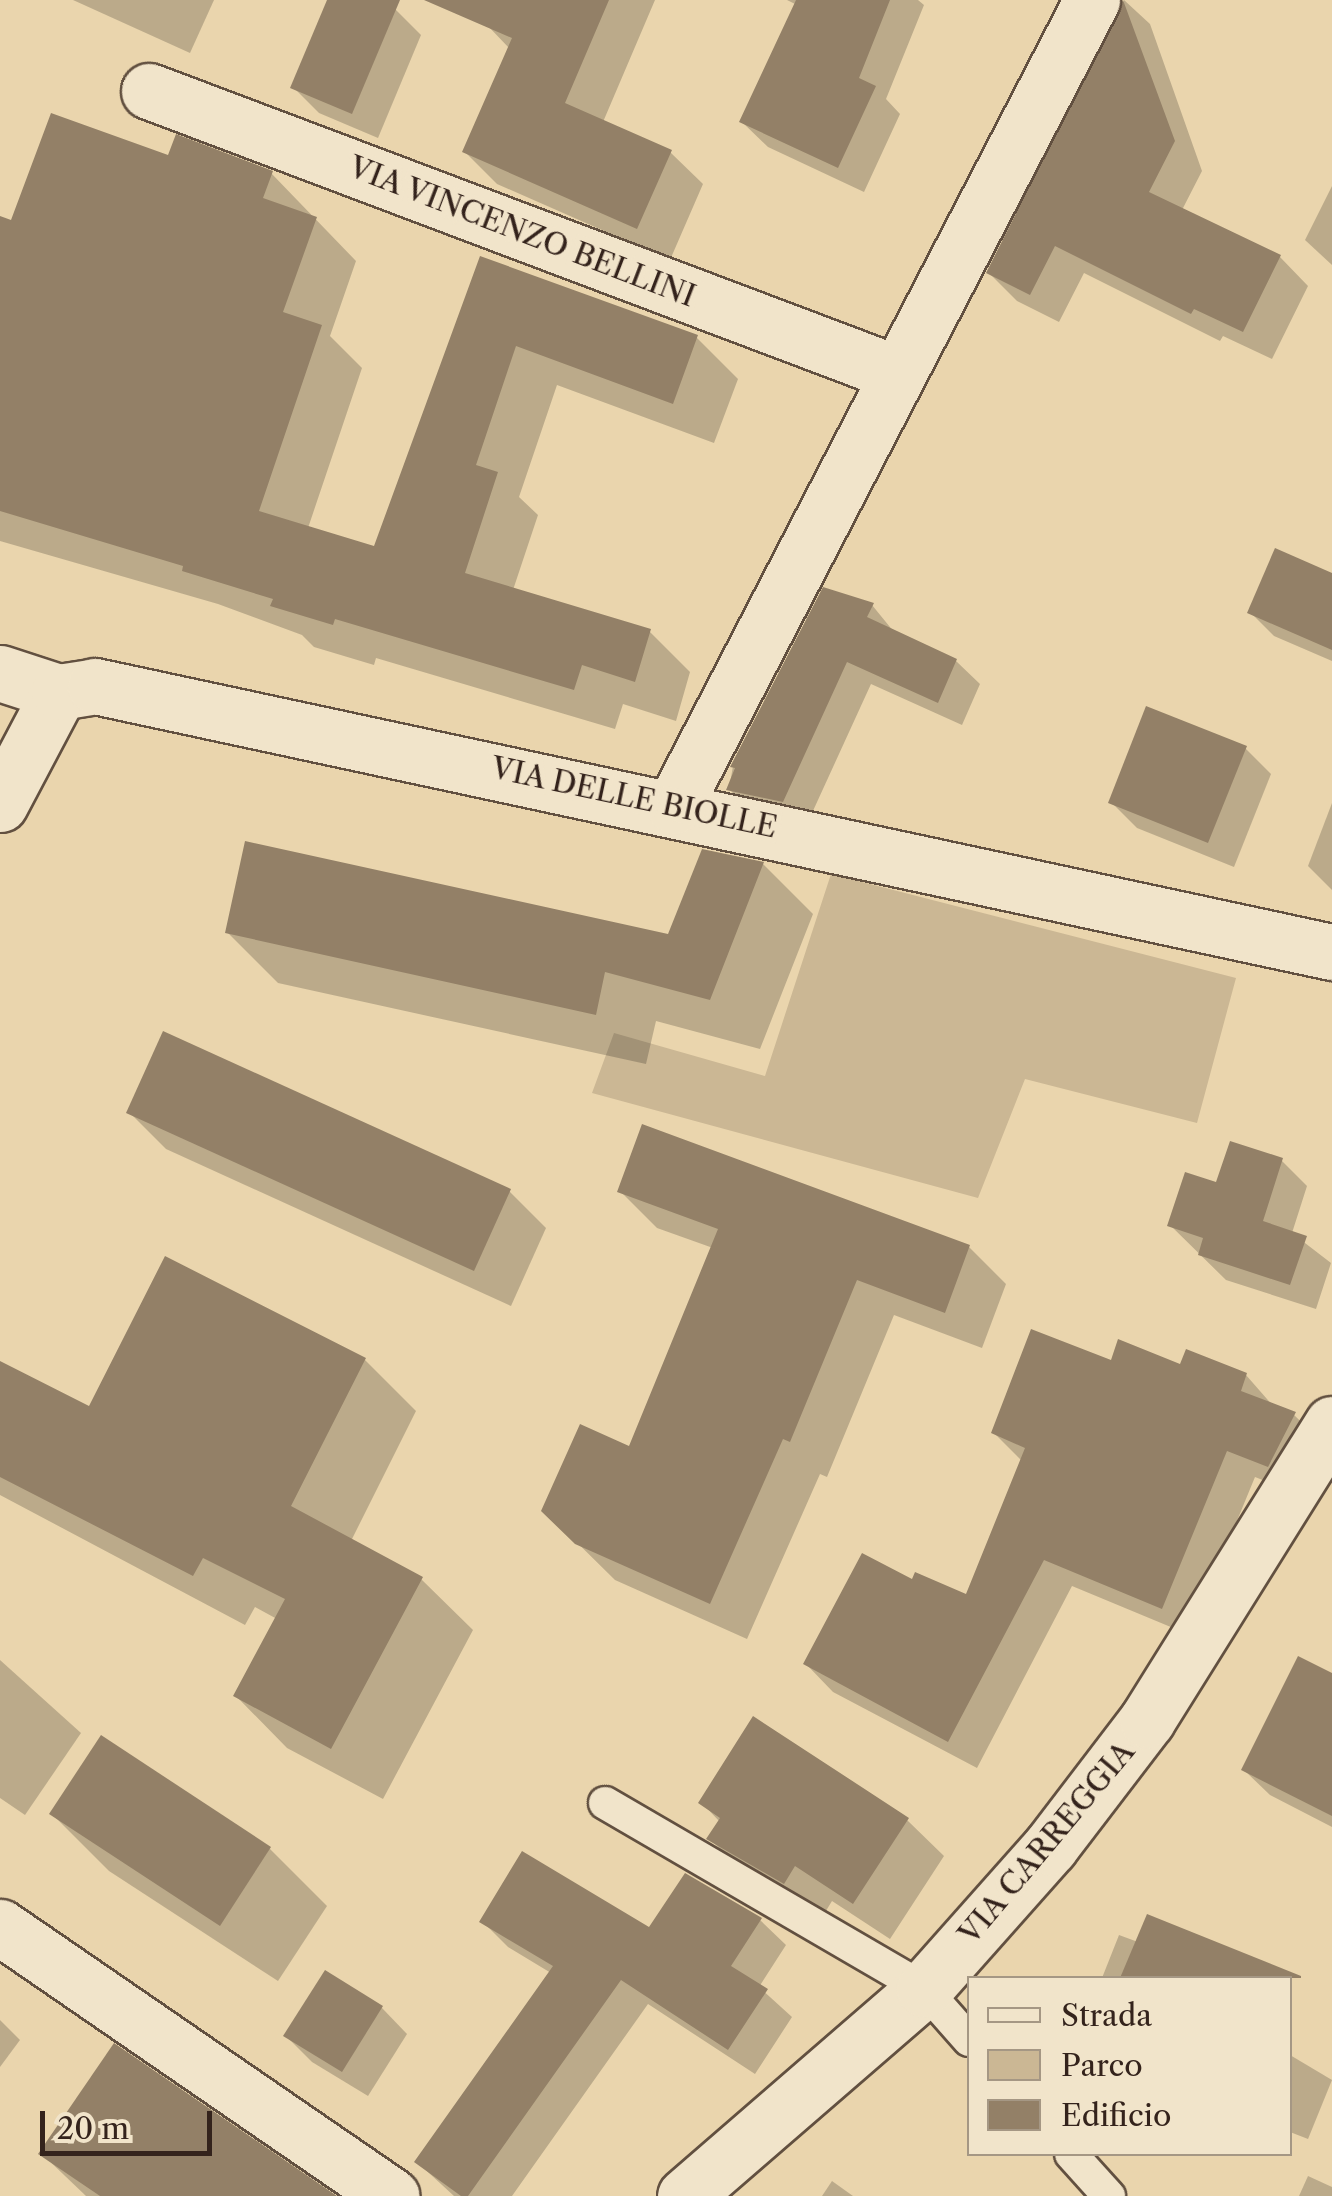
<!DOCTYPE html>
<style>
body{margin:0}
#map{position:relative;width:1332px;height:2196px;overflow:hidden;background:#ead5ad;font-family:"Libre Caslon Text",serif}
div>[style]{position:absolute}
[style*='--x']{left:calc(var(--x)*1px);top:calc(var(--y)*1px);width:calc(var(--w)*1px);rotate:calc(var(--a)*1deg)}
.green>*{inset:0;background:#cbb794}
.shadow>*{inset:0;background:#0003}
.building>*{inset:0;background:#938067}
.roads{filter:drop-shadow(2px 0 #625040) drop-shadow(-2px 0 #625040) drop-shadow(0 2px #625040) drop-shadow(0 -2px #625040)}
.service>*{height:32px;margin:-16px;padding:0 16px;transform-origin:16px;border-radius:16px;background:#f1e4ca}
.minor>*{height:55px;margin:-27.5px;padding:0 27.5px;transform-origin:27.5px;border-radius:27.5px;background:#f1e4ca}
span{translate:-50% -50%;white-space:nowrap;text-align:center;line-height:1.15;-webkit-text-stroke:10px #f1e4ca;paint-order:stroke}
.street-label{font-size:30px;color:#34231c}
.legend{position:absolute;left:967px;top:1976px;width:325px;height:180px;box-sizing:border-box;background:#f1e4ca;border:2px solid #a59784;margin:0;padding:12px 18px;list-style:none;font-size:30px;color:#34231c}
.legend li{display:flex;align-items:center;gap:20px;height:50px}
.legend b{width:50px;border:2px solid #a59784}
.scale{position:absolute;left:40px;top:2111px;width:172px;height:45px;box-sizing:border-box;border:5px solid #34231c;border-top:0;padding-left:12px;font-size:30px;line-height:35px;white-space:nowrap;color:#34231c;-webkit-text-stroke:8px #f1e4ca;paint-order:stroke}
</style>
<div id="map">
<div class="green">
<i style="clip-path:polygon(831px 874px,1236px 978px,1197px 1123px,1025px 1079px,978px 1198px,592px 1093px,614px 1033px,765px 1076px)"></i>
</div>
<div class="shadow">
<i style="clip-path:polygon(73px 0,214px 0,190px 53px)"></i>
<i style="clip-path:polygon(330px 0,372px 0,395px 9px,421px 35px,378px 138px,319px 113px,293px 87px)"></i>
<i style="clip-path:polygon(497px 0,655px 0,603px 122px,670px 152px,703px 184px,670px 260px,497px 184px,465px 152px,510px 49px,487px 25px)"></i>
<i style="clip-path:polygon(787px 0,918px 0,924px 5px,886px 99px,900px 114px,864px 192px,768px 147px,742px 122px,797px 5px)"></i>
<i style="clip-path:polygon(1124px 0,1150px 24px,1202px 171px,1182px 210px,1280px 257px,1308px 286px,1272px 359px,1223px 336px,1220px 341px,1084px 273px,1059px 322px,1017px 301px,989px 273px,1122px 15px)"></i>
<i style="clip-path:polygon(170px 159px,271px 173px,356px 261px,330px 336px,362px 368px,308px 528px,376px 549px,481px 259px,697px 338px,738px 379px,714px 443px,557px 385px,519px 497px,538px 515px,513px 590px,649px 631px,690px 672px,676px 721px,623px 704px,615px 729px,376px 658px,374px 665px,314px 647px,302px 635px,218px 604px,0 541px,0 219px,13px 223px)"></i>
<i style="clip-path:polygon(1332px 186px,1332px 265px,1305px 240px)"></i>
<i style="clip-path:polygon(1332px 576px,1332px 661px,1274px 636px,1250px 612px)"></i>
<i style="clip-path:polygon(872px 605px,894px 632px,956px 661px,980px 684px,962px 725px,871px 684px,807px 824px,753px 813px,729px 789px,733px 766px)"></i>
<i style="clip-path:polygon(1245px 748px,1271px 774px,1234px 867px,1137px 828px,1111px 802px)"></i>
<i style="clip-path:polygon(1332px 803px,1332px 890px,1308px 866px)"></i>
<i style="clip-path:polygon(763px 864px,813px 914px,760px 1049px,656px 1021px,646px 1064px,278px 983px,227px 932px,670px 937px)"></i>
<i style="clip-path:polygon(129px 1112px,509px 1191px,546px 1228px,511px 1306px,166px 1149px)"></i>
<i style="clip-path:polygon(1281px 1160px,1307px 1186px,1292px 1233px,1331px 1263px,1316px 1309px,1226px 1280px,1170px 1225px,1217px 1186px)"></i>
<i style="clip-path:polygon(620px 1191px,969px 1247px,1006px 1284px,982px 1348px,894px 1315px,827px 1477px,820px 1474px,747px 1639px,615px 1580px,544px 1510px,630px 1449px,713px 1248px,657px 1228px)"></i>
<i style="clip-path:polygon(365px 1360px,416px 1411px,351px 1541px,421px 1579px,473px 1630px,383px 1799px,287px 1748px,236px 1696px,277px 1619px,255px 1607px,245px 1625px,0 1495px,0 1364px,90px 1409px)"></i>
<i style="clip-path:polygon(1112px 1363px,1246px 1375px,1273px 1406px,1294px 1415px,1322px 1442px,1296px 1493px,1255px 1477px,1190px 1635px,1072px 1586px,977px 1768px,833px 1692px,806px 1664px,912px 1582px,967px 1598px,1022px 1461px,994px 1433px)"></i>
<i style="clip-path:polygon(0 1660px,81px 1733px,25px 1815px,0 1798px)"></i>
<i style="clip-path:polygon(1332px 1676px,1332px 1827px,1270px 1795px,1244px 1770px)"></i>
<i style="clip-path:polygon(701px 1802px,907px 1820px,944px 1856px,890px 1939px,832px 1901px,821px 1919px,746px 1875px,710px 1839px,720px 1822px)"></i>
<i style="clip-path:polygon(52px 1814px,270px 1849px,327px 1906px,278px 1981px,109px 1871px)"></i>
<i style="clip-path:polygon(760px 1920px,786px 1945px,759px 1987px,792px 2017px,755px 2074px,648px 2004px,512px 2196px,454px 2196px,417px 2162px,551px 1973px,508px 1947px,482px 1921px,650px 1930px)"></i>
<i style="clip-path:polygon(1119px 1935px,1138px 1942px,1260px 1978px,1102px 1978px)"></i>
<i style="clip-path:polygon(325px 1973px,382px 2008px,407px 2034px,368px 2096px,312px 2062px,286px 2036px)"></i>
<i style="clip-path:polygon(0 2020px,20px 2040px,0 2067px)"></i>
<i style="clip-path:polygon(1290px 2055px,1332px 2080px,1308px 2139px,1290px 2132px)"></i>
<i style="clip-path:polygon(41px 2153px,327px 2196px,86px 2196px)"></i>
<i style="clip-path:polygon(1308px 2176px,1332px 2187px,1332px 2196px,1299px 2196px)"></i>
<i style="clip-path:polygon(832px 2181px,853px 2196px,822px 2196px)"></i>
</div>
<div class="building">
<i style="clip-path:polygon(327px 0,400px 0,352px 114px,290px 88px)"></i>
<i style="clip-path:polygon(424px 0,609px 0,565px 103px,672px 150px,637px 229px,462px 152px,512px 38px)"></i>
<i style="clip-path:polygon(796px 0,890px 0,859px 78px,876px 86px,838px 168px,739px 122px)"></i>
<i style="clip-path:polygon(1123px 0,1175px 141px,1149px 192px,1281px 255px,1243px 332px,1194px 309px,1191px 314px,1055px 246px,1030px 295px,986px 273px)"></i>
<i style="clip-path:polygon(51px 113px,168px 155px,176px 134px,273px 171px,263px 198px,317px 217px,283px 312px,322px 325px,259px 511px,374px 546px,480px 256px,698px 335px,673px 404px,516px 346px,476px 465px,498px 472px,465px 573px,651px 629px,635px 682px,582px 665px,574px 690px,335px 619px,333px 625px,270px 606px,273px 599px,182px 571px,183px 566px,0 511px,0 216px,11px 220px)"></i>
<i style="clip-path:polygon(1275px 548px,1332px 573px,1332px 650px,1247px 613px)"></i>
<i style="clip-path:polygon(823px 587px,874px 603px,867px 617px,957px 659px,938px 703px,847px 662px,783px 802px,726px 790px,735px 768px,730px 767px)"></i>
<i style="clip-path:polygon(1146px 706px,1247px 746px,1208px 843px,1108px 803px)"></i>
<i style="clip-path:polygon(245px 841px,668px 934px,702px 849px,764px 862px,710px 1000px,605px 972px,596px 1015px,225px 933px)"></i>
<i style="clip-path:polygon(163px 1031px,511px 1189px,474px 1271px,126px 1113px)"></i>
<i style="clip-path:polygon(642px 1124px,970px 1245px,945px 1313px,857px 1280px,790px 1442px,783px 1439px,710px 1604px,575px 1544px,541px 1511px,580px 1424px,629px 1446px,718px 1229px,617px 1192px)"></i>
<i style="clip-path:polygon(1230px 1141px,1283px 1158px,1263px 1221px,1307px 1236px,1290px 1285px,1198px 1255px,1203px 1238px,1167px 1226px,1185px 1172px,1216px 1182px)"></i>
<i style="clip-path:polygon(165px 1256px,366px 1358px,291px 1506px,423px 1577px,331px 1749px,233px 1696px,285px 1599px,203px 1558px,193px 1576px,0 1477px,0 1361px,89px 1406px)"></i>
<i style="clip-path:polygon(1031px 1329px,1111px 1360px,1118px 1339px,1180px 1364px,1186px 1349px,1247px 1373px,1241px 1391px,1296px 1412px,1268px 1467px,1227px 1451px,1162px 1609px,1044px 1560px,948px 1742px,803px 1664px,862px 1553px,912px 1579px,915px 1572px,966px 1594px,1025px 1448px,991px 1433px)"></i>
<i style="clip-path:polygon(1298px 1656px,1332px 1673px,1332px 1816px,1241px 1770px)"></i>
<i style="clip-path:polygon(753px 1716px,909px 1818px,853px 1904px,795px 1866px,784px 1884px,706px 1839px,720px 1818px,698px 1803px)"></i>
<i style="clip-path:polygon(101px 1735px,271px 1847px,220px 1926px,49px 1814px)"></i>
<i style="clip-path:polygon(522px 1851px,649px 1927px,685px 1873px,762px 1918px,731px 1966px,768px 1989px,728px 2050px,621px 1980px,468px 2196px,461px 2196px,414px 2162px,553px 1966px,479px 1922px)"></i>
<i style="clip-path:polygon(1147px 1914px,1301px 1976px,1301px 1978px,1120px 1978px)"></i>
<i style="clip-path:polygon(325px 1970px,383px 2006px,342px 2072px,283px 2036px)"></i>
<i style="clip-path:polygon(114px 2043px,337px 2196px,100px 2196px,38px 2154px)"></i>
</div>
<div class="roads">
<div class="service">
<i style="--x:605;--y:1803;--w:369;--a:30.2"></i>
<i style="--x:924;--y:1989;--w:68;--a:48.6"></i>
<i style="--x:1071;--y:2154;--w:57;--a:47.9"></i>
</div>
<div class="minor">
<i style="--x:149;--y:91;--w:798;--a:20.68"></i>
<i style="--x:0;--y:673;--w:62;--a:17.9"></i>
<i style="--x:0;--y:804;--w:127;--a:-62.2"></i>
<i style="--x:59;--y:692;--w:36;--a:-9"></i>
<i style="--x:95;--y:686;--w:1265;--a:12.14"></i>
<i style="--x:674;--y:806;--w:908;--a:-62.59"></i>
<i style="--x:0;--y:1927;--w:475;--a:34.5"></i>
<i style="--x:685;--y:2196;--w:316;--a:-40.9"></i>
<i style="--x:924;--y:1989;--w:190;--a:-48.4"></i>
<i style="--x:1050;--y:1847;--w:160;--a:-52.6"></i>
<i style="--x:1147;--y:1720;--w:349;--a:-58"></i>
</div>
</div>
<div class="street-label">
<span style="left:522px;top:232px;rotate:21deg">VIA VINCENZO BELLINI</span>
<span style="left:634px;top:798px;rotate:12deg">VIA DELLE BIOLLE</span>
<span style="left:1047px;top:1843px;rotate:-50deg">VIA CARREGGIA</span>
</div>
<ul class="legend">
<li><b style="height:12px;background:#f1e4ca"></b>Strada</li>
<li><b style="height:28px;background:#cbb794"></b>Parco</li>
<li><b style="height:28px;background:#938067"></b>Edificio</li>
</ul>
<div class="scale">20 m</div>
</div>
